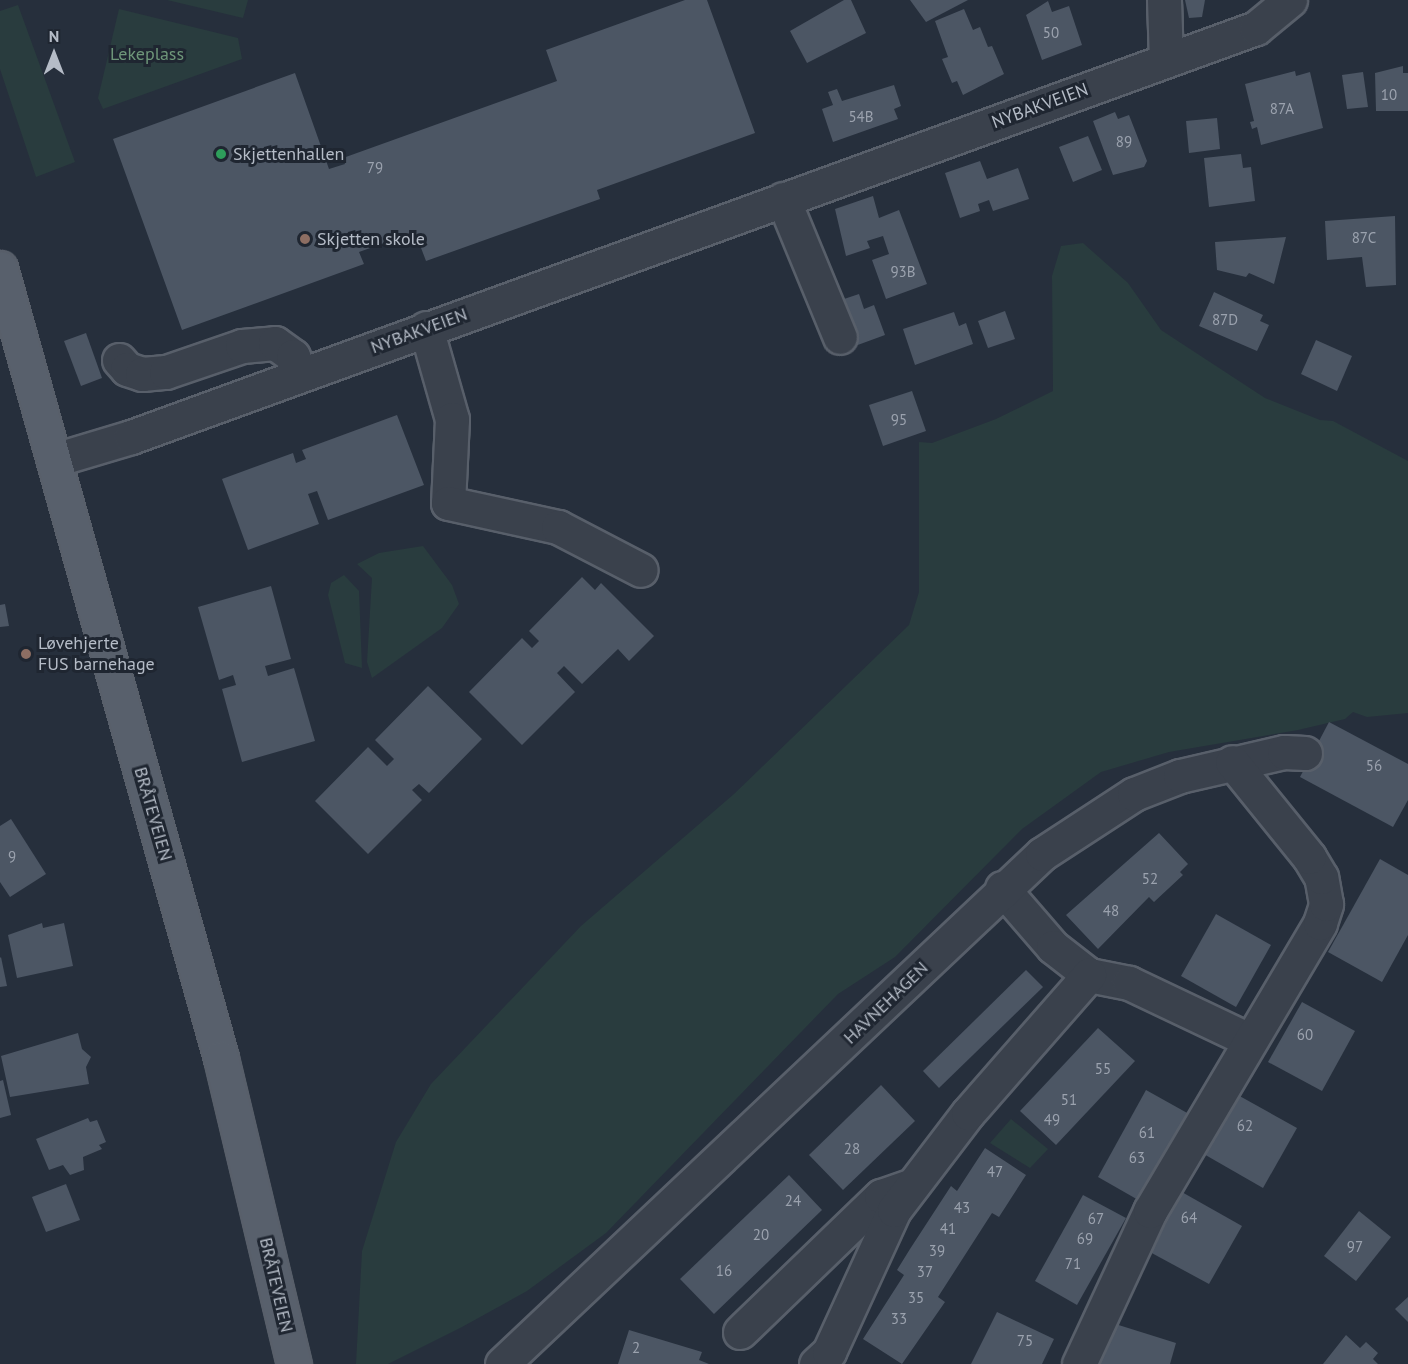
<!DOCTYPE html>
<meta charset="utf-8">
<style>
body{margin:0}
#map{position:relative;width:1408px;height:1364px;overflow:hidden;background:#262f3c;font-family:"PT Sans",sans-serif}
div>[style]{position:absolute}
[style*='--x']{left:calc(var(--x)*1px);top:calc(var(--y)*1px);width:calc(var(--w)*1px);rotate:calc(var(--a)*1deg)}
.green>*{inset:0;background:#293c3e}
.building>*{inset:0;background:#4c5664}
.roads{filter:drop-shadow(2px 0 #585f6a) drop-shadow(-2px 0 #585f6a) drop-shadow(0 2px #585f6a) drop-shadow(0 -2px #585f6a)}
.minor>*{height:33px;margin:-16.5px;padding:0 16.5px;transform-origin:16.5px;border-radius:16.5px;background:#3a414c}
.major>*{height:33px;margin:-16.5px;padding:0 16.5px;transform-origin:16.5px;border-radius:16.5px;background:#58606c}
.dots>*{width:16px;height:16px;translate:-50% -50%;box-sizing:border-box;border:3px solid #1f2631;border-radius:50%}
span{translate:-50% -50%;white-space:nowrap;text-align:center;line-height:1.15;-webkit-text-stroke:6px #1f2631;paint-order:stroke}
.number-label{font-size:15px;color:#9ba2ae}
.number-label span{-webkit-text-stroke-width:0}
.park-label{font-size:18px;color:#6e9679}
.street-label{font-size:18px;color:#b5bcc7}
.poi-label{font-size:18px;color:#b5bcc7}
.left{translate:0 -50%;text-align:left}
.north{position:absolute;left:24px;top:24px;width:60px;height:60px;-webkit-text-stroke:4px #1f2631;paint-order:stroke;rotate:0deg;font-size:16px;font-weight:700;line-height:24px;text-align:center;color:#b5bcc7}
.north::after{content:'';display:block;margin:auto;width:21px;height:27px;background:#b5bcc7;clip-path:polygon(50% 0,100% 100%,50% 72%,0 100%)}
</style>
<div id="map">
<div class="green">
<i style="clip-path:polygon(167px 0,248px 0,243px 18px)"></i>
<i style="clip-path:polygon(18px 5px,75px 162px,36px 177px,0 69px,0 11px)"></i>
<i style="clip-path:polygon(119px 9px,238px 38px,242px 59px,103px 109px,98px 98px)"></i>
<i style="clip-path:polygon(1083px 243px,1128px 283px,1161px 330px,1265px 398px,1320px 420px,1333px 421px,1408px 461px,1408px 713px,1367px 717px,1353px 712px,1345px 719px,1298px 730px,1169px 752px,1101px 772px,1022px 829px,895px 957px,838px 994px,606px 1233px,527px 1291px,462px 1327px,388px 1364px,356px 1364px,362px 1251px,396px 1142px,431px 1084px,581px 926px,734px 794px,909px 625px,919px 592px,919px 442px,932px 443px,996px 419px,1053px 391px,1052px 276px,1061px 246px)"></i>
<i style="clip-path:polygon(423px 546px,452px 585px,459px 604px,442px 628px,372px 678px,367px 662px,372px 578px,357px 564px,379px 553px)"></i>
<i style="clip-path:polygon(344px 575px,359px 591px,362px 668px,345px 663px,328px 595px,331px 583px)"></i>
<i style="clip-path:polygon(1011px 1119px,1048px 1149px,1030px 1168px,990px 1143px)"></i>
</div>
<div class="building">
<i style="clip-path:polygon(685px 0,707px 0,755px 133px,597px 190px,600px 199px,426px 261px,415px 232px,359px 252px,364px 264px,182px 330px,113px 139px,295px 73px,329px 169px,345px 164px,343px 158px,557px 81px,546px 50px)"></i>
<i style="clip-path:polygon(844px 0,851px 0,866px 33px,807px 63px,790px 31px)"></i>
<i style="clip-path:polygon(910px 0,968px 0,926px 22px)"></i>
<i style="clip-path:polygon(1185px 0,1205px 0,1202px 17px,1189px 18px)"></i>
<i style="clip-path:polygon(1048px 1px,1052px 12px,1069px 6px,1082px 45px,1042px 60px,1026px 15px)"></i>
<i style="clip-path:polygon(964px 9px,973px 30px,980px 27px,988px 47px,992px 46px,1004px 74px,963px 95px,957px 81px,952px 83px,942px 59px,948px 57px,935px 21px)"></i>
<i style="clip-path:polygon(1403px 66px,1403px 73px,1408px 73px,1408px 111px,1376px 111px,1375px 73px)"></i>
<i style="clip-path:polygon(1295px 71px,1296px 76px,1310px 72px,1323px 128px,1261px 145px,1257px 127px,1252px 129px,1250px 122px,1254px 121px,1245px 84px)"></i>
<i style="clip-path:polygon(1363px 72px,1368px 107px,1347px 109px,1342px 75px)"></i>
<i style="clip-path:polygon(894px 85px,901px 106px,894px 109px,898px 119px,833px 142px,822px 109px,833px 105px,828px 92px,837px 89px,842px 101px)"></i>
<i style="clip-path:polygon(1115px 112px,1118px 119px,1129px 115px,1147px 161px,1144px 167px,1113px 175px,1093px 121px)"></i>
<i style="clip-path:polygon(1217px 118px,1220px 149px,1189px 153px,1186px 121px)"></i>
<i style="clip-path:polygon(1088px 136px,1102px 170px,1073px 182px,1059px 147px)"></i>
<i style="clip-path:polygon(1241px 154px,1243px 168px,1251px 167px,1255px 201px,1209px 207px,1204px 158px)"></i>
<i style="clip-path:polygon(980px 161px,987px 179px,1018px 168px,1029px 199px,993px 211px,989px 200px,978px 204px,980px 211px,960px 218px,945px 173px)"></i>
<i style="clip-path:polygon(873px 196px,879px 218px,899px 210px,927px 284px,886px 299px,872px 260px,889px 254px,883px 236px,867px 241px,870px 248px,846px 256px,835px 209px)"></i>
<i style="clip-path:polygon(1395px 216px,1396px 285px,1366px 287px,1362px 257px,1327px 260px,1325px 221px)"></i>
<i style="clip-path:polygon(1286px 237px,1274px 284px,1249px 273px,1246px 277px,1217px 270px,1215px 242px)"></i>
<i style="clip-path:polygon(1214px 292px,1263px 315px,1260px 321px,1269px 325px,1257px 351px,1199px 326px)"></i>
<i style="clip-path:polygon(859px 294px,864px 309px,874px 305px,885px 335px,855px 346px,838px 301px)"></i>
<i style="clip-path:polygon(1005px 311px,1015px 339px,988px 348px,978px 321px)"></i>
<i style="clip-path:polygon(954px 312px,959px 326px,966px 323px,973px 344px,915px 365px,903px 329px)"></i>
<i style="clip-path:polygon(86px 333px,102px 378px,81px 386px,64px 341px)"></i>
<i style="clip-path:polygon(1316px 340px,1352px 356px,1337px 391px,1301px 374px)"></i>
<i style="clip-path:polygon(912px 391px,926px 431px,883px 446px,869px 405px)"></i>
<i style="clip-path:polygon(397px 415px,424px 485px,328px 520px,317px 491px,308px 494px,319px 524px,248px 550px,222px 479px,293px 453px,296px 463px,306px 459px,302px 450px)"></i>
<i style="clip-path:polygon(582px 577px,595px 590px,601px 583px,654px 636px,629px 661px,618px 649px,582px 684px,564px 666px,557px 673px,575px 692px,522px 745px,469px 692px,522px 638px,532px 648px,539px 641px,529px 631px)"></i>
<i style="clip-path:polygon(271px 586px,291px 659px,265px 666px,268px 676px,294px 668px,315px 741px,242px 762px,222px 689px,236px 685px,233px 675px,219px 680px,198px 607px)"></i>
<i style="clip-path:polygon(5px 604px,9px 626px,0 627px,0 605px)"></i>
<i style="clip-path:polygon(428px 686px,482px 739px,429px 793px,419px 784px,412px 790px,422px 800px,368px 854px,315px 801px,368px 747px,387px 766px,394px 759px,375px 740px)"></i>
<i style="clip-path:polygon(1329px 722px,1408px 764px,1408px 800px,1393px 827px,1300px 777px)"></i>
<i style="clip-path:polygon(11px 819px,46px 874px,10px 897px,0 882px,0 826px)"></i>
<i style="clip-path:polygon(1159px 833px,1188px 864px,1180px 872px,1183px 875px,1154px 902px,1149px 897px,1098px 949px,1066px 915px)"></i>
<i style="clip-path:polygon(1380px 859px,1408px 875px,1408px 935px,1382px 982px,1328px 952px)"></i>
<i style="clip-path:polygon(1216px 914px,1271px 945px,1236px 1007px,1181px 976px)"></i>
<i style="clip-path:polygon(42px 923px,43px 928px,64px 923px,73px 966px,17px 978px,8px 935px)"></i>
<i style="clip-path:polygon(1px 957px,7px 986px,0 987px,0 958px)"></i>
<i style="clip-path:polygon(1026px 970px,1043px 987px,939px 1088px,923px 1071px)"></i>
<i style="clip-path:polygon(1302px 1002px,1355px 1031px,1322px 1091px,1268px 1062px)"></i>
<i style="clip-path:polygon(1098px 1028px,1135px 1061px,1056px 1145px,1020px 1111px)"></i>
<i style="clip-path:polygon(78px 1033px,82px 1049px,91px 1057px,86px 1067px,89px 1084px,10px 1097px,1px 1056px)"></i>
<i style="clip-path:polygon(3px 1080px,11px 1115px,0 1118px,0 1081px)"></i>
<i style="clip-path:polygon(881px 1085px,915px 1121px,843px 1190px,809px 1155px)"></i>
<i style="clip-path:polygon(1146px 1090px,1189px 1114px,1140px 1201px,1098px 1177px)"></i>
<i style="clip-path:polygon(1236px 1094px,1297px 1128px,1263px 1188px,1202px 1153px)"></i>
<i style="clip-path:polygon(88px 1118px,90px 1122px,97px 1120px,106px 1142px,99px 1145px,102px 1149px,83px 1157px,84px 1170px,70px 1175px,63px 1165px,49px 1170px,36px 1139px)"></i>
<i style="clip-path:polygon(985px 1148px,1026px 1175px,999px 1217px,992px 1213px,938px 1297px,945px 1302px,902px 1364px,863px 1339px,904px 1275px,897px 1270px,910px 1249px,951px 1186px,957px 1191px)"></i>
<i style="clip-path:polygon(789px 1175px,822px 1210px,714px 1314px,680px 1279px)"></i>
<i style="clip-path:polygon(66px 1184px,80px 1220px,46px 1232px,32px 1197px)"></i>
<i style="clip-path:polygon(1180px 1191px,1242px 1226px,1209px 1284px,1148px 1251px)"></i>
<i style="clip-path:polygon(1083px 1195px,1126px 1218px,1077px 1305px,1035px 1281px)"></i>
<i style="clip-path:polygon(1359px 1211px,1391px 1237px,1356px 1281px,1324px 1256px)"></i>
<i style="clip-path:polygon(1408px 1297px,1408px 1322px,1395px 1309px)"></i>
<i style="clip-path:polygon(997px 1312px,1054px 1339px,1042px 1364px,971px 1364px)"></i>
<i style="clip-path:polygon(1109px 1322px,1176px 1343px,1170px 1364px,1097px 1364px)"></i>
<i style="clip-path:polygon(629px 1330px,702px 1352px,699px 1360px,709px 1364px,618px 1364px)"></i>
<i style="clip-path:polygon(1346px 1335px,1360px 1348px,1366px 1342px,1378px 1353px,1373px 1359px,1378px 1364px,1323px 1364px)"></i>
</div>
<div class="roads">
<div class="minor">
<i style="--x:1164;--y:0;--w:60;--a:88.1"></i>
<i style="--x:783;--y:199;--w:149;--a:67.6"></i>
<i style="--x:426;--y:328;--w:95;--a:74.1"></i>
<i style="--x:452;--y:419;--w:84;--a:92.7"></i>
<i style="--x:448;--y:503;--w:113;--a:12.3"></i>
<i style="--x:558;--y:527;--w:93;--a:27.4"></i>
<i style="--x:119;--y:360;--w:12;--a:48"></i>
<i style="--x:127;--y:369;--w:16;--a:18"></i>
<i style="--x:142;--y:374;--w:24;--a:-5"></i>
<i style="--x:166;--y:372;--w:80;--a:-18.9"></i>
<i style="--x:242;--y:346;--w:33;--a:-5"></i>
<i style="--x:275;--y:343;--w:22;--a:36"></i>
<i style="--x:293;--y:356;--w:19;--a:69"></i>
<i style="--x:54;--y:460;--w:80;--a:-16.6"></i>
<i style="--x:131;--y:437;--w:1197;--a:-19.98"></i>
<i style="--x:1256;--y:28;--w:44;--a:-39.5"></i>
<i style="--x:1002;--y:888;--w:78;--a:49.2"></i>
<i style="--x:1053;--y:947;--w:46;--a:37.9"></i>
<i style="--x:1089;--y:975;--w:41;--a:11.3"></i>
<i style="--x:1129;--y:983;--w:133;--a:25.4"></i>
<i style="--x:740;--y:1332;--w:196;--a:-44"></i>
<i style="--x:881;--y:1196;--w:28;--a:-19"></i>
<i style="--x:502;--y:1364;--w:743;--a:-43.36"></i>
<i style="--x:1042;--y:854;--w:110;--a:-33.1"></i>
<i style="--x:1134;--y:794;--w:49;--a:-21.4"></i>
<i style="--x:1180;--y:776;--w:107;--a:-13"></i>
<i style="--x:1284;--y:752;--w:21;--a:3"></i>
<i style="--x:816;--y:1364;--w:18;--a:-43"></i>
<i style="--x:829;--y:1352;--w:156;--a:-65.4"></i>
<i style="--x:894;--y:1210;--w:122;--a:-52.7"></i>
<i style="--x:968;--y:1113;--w:184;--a:-48.8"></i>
<i style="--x:1079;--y:1364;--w:169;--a:-65.1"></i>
<i style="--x:1150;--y:1211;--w:334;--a:-59.4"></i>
<i style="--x:1320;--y:923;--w:20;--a:-72"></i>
<i style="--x:1326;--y:904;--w:27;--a:-100"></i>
<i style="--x:1321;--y:877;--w:23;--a:-121"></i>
<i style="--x:1309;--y:857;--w:122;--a:-129"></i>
</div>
<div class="major">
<i style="--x:0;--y:268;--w:820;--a:74.37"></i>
<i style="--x:221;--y:1058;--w:315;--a:76.6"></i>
</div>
</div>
<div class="dots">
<i style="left:221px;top:154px;background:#2e9e5b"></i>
<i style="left:305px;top:239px;background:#8d6e63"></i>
<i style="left:26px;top:654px;background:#8d6e63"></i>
</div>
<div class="number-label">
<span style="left:1051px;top:33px">50</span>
<span style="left:1389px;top:95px">10</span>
<span style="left:1282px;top:109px">87A</span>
<span style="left:861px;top:117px">54B</span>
<span style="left:1124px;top:142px">89</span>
<span style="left:375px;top:168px">79</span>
<span style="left:1364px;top:238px">87C</span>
<span style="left:903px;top:272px">93B</span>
<span style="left:1225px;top:320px">87D</span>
<span style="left:899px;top:420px">95</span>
<span style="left:1374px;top:766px">56</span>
<span style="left:12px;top:857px">9</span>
<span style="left:1150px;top:879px">52</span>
<span style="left:1111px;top:911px">48</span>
<span style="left:1305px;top:1035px">60</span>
<span style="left:1103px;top:1069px">55</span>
<span style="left:1069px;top:1100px">51</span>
<span style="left:1052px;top:1120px">49</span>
<span style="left:1245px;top:1126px">62</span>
<span style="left:1147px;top:1133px">61</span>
<span style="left:852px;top:1149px">28</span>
<span style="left:1137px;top:1158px">63</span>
<span style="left:995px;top:1172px">47</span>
<span style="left:793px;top:1201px">24</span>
<span style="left:962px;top:1208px">43</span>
<span style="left:1189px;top:1218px">64</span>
<span style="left:1096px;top:1219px">67</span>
<span style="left:948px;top:1229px">41</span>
<span style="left:761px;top:1235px">20</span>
<span style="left:1085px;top:1239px">69</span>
<span style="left:1355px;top:1247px">97</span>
<span style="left:937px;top:1251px">39</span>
<span style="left:1073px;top:1264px">71</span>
<span style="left:724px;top:1271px">16</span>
<span style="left:925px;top:1272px">37</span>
<span style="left:916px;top:1298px">35</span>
<span style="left:899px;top:1319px">33</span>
<span style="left:1025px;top:1341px">75</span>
<span style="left:636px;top:1348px">2</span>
</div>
<div class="park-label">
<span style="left:147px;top:54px">Lekeplass</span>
</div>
<div class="street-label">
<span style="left:1040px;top:106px;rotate:-20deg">NYBAKVEIEN</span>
<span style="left:419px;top:331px;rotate:-20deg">NYBAKVEIEN</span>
<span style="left:153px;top:814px;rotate:74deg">BRÅTEVEIEN</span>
<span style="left:886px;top:1003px;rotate:-44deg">HAVNEHAGEN</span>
<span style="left:276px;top:1285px;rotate:77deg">BRÅTEVEIEN</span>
</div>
<div class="poi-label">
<span class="left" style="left:233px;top:154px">Skjettenhallen</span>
<span class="left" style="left:317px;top:239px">Skjetten skole</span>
<span class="left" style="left:38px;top:654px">Løvehjerte<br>FUS barnehage</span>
</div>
<div class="north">N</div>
</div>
